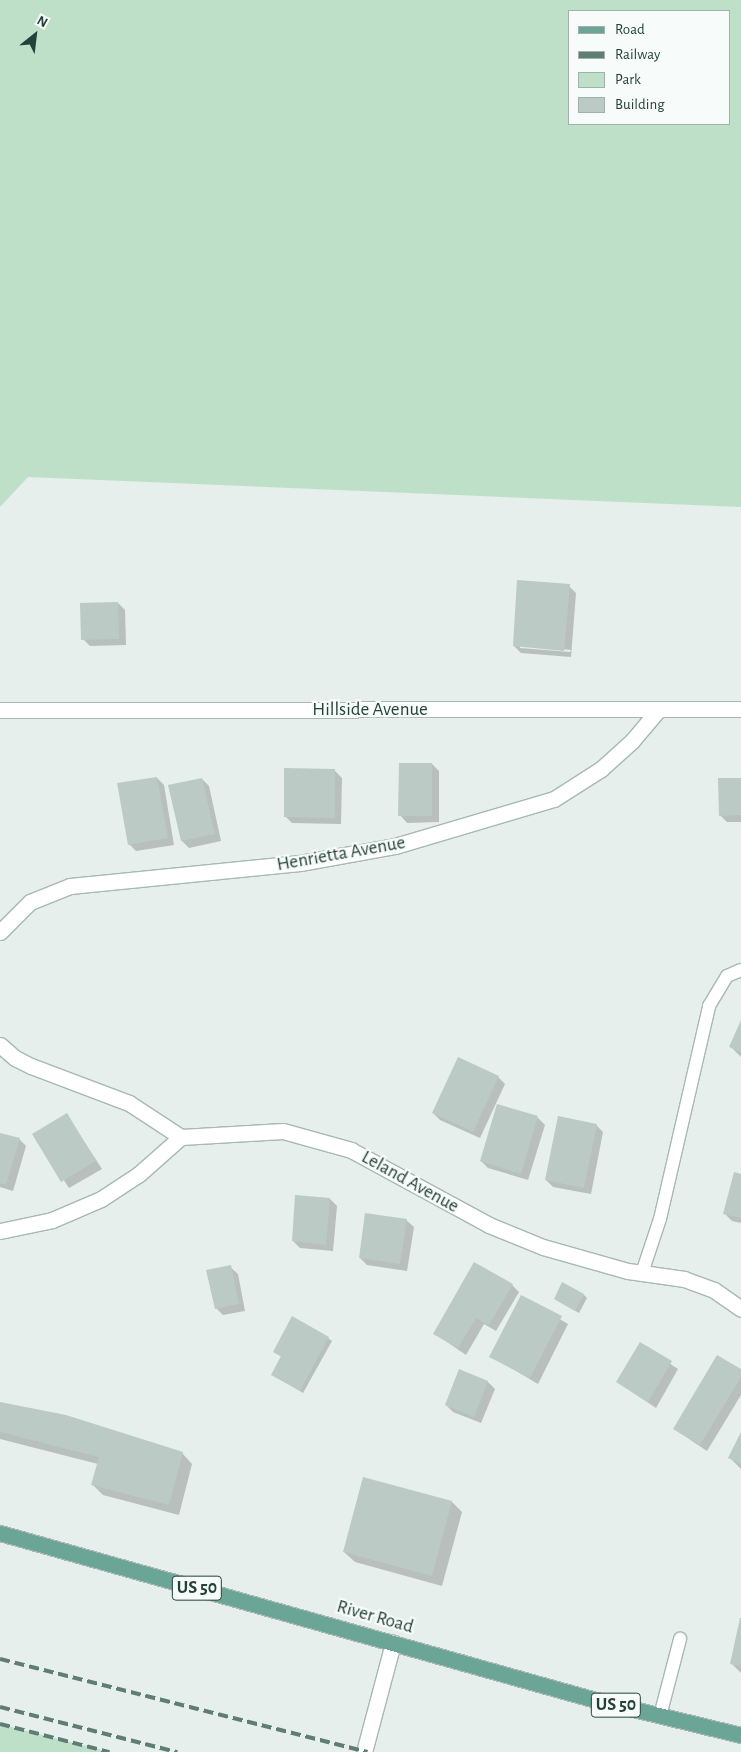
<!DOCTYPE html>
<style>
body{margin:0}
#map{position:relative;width:741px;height:1752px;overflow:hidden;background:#e6efeb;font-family:"Alegreya Sans",sans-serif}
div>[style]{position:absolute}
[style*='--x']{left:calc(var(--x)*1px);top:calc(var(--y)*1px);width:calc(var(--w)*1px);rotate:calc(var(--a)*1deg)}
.green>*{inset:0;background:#bfe0c8}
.shadow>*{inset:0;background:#0003}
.building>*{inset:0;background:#bbcac4}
.roads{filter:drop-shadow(1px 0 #a8b8b2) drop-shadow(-1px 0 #a8b8b2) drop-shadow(0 1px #a8b8b2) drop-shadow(0 -1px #a8b8b2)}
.service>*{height:12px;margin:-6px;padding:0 6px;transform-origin:6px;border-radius:6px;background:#fff}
.minor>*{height:15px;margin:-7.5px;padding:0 7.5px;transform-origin:7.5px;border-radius:7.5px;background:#fff}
.tertiary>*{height:15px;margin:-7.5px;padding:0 7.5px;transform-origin:7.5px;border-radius:7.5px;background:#fff}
.primary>*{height:15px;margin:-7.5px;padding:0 7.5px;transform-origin:7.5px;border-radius:7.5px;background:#6aa596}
.rail>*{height:4px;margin-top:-2px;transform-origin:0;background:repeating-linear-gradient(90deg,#5f7d75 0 10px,transparent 0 15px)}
span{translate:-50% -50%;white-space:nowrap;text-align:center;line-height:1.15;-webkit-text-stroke:4.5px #f7fbf9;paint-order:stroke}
.shield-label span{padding:1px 4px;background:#f7fbf9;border:1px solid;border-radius:4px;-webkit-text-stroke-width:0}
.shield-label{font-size:18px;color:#24423a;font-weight:700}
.street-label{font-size:19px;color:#24423a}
.legend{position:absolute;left:568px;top:10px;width:162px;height:115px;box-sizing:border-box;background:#f7fbf9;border:1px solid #a3b1ad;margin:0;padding:6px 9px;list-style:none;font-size:15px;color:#24423a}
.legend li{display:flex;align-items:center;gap:10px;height:25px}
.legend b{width:25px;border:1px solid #a3b1ad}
.north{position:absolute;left:10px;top:10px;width:50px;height:50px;-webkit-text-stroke:4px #f7fbf9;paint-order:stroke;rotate:29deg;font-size:14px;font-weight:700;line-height:20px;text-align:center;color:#24423a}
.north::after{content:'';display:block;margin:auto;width:18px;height:22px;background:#24423a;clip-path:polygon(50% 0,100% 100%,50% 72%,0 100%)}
</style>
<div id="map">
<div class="green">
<i style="clip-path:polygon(evenodd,0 0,741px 0,741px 507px,28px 477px,0 507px,0 0,730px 11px,730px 124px,570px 124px,570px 11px,730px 11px)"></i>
<i style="clip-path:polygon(0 1724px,109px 1752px,0 1752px)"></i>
</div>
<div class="shadow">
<i style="clip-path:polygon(evenodd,569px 586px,576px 593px,571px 657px,521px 653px,514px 646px,569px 586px,520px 645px,571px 650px,570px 652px,520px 648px,520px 645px)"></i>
<i style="clip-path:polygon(118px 603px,125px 610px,126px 645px,90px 646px,83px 639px)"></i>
<i style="clip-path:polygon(432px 764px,439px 771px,439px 822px,407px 823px,400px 815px)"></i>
<i style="clip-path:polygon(335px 771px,342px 778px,341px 824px,292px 823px,285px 816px)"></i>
<i style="clip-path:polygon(157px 778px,164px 785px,174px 845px,136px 851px,129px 844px)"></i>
<i style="clip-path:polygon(202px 779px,209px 786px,221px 841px,189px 848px,182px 841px,170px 786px)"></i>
<i style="clip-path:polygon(741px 779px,741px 822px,727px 822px,720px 815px)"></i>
<i style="clip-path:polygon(741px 1023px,741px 1057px,731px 1047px)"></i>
<i style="clip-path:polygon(498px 1077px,505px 1084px,480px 1138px,440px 1120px,433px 1113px)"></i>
<i style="clip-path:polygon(498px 1105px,538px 1118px,545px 1125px,528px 1180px,488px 1168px,481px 1161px)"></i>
<i style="clip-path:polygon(67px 1115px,102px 1169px,69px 1188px,34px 1134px)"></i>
<i style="clip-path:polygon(596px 1125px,603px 1132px,591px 1194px,553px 1187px,546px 1180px)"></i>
<i style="clip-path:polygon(0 1134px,19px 1139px,26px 1146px,13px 1191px,0 1187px)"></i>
<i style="clip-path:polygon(741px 1175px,741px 1223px,732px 1221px,725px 1214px)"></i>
<i style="clip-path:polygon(330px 1199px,337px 1206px,333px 1251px,300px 1248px,293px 1241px)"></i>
<i style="clip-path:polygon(406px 1220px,414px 1227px,407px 1271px,367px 1265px,360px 1258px)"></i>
<i style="clip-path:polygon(230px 1267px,238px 1274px,245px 1311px,223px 1315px,216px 1308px)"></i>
<i style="clip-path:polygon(512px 1285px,519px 1292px,496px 1331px,484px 1324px,466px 1355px,434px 1333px)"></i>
<i style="clip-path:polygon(584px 1295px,587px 1298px,579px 1313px,555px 1299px)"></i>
<i style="clip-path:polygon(522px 1297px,568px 1324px,538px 1384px,491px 1356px)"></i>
<i style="clip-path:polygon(328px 1338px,332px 1341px,303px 1393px,272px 1374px,282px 1357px,274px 1352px)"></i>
<i style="clip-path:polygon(640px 1344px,678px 1369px,656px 1408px,617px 1382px)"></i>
<i style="clip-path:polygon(459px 1370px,488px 1382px,495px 1389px,481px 1423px,453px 1412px,446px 1405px)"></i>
<i style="clip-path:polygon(741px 1371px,741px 1395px,707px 1451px,674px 1429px)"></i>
<i style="clip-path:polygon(0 1404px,182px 1453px,192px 1464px,179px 1515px,103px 1495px,93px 1485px,98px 1464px,0 1439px)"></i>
<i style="clip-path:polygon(741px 1435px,741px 1469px,730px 1458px)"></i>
<i style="clip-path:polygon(452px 1502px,462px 1512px,442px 1586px,355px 1562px,344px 1552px)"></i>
<i style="clip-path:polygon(741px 1620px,741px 1673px,732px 1664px)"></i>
</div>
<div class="building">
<i style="clip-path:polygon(517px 580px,570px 584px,564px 651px,513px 646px)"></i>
<i style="clip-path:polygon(118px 602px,119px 639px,81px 640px,80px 603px)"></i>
<i style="clip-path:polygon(399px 763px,432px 763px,432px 816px,398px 816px)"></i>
<i style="clip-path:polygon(284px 768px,335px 769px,335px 818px,284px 817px)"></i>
<i style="clip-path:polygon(157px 777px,168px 838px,128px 845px,117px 783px)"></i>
<i style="clip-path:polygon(202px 778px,215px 834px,181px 841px,168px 785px)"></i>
<i style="clip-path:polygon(718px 778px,741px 778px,741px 815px,719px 816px)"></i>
<i style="clip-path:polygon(741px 1020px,741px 1052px,729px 1047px)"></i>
<i style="clip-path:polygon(458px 1057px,499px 1076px,473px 1132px,432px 1113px)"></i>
<i style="clip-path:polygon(497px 1104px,538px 1116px,521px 1174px,480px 1161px)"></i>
<i style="clip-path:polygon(67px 1113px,96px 1161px,61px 1182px,32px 1134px)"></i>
<i style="clip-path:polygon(558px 1116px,597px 1124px,584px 1188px,545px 1180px)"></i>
<i style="clip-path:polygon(0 1133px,20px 1138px,6px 1185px,0 1183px)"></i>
<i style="clip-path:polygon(734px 1172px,741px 1174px,741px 1218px,723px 1214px)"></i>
<i style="clip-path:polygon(295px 1195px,330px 1198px,326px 1245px,292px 1241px)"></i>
<i style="clip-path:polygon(365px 1213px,407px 1219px,400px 1264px,359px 1258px)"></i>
<i style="clip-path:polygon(474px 1262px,513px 1284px,489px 1325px,476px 1318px,458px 1348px,433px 1334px)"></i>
<i style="clip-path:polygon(231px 1265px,239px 1304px,215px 1309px,206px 1270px)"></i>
<i style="clip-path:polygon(562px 1282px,584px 1294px,575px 1311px,554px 1299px)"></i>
<i style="clip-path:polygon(521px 1295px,562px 1316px,530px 1378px,489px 1357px)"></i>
<i style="clip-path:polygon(292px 1316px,329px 1337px,300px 1391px,271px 1375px,281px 1356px,273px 1352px)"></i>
<i style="clip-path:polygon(640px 1342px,672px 1361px,648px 1402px,616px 1382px)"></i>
<i style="clip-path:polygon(717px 1355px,741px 1369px,741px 1377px,700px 1445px,673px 1429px)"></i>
<i style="clip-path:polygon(459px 1369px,488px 1381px,474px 1417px,445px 1405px)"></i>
<i style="clip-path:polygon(0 1402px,66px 1415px,183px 1452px,169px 1505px,91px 1485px,99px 1457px,0 1432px)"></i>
<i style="clip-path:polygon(741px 1432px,741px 1464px,728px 1458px)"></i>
<i style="clip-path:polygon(363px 1477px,452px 1501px,432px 1576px,343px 1552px)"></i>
<i style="clip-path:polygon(740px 1618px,741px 1618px,741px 1666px,730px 1664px)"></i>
</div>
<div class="roads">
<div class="service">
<i style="--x:642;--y:1273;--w:57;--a:-71.6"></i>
<i style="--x:660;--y:1219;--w:219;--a:-77"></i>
<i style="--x:709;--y:1006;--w:35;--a:-59"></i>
<i style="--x:727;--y:976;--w:15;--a:-23"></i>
<i style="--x:660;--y:1716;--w:80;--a:-75.4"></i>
</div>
<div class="minor">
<i style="--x:0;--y:932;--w:42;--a:-45"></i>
<i style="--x:30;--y:902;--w:43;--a:-21.8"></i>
<i style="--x:70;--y:886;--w:231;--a:-5.7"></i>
<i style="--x:300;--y:863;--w:97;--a:-10.1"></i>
<i style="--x:395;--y:846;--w:166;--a:-16.5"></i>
<i style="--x:554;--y:799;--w:56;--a:-32.6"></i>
<i style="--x:601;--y:769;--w:42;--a:-42.1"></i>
<i style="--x:632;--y:741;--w:42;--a:-49.8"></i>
<i style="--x:0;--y:1045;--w:20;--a:41"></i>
<i style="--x:15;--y:1058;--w:18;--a:27"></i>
<i style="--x:31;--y:1066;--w:105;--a:20.7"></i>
<i style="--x:129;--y:1103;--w:62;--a:33.2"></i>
<i style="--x:0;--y:1231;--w:53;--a:-11.9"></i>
<i style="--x:52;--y:1220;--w:53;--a:-23.2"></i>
<i style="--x:101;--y:1199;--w:45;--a:-33.3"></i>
<i style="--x:139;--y:1174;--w:56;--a:-41.4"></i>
<i style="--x:181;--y:1137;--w:102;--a:-3.4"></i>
<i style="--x:283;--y:1131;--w:71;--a:15.6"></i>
<i style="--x:351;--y:1150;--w:157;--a:28.5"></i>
<i style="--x:489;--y:1225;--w:58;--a:22.2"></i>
<i style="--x:543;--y:1247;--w:88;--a:15.8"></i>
<i style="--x:628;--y:1271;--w:57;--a:8.1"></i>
<i style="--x:684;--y:1279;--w:32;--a:20"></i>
<i style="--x:714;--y:1290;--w:33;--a:35"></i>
<i style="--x:364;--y:1752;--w:113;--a:-75.1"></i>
</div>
<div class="tertiary">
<i style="--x:0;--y:710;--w:741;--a:-0.08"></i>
</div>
<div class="primary">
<i style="--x:0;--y:1533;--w:615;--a:15.66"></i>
<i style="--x:592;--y:1699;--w:153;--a:13.6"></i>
</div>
</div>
<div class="rail">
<i style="--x:0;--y:1659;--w:379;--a:14.2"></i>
<i style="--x:0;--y:1707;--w:183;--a:14.3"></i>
<i style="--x:0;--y:1724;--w:113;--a:14.4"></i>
</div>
<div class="shield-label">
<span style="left:197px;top:1588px">US 50</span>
<span style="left:616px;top:1705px">US 50</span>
</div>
<div class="street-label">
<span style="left:370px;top:710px">Hillside Avenue</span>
<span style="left:341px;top:854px;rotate:-10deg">Henrietta Avenue</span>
<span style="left:410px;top:1182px;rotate:29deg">Leland Avenue</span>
<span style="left:375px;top:1617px;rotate:16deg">River Road</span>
</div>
<ul class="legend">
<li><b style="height:6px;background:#6aa596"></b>Road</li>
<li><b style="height:6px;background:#5f7d75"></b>Railway</li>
<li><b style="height:14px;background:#bfe0c8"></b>Park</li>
<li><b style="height:14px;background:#bbcac4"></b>Building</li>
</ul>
<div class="north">N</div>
</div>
